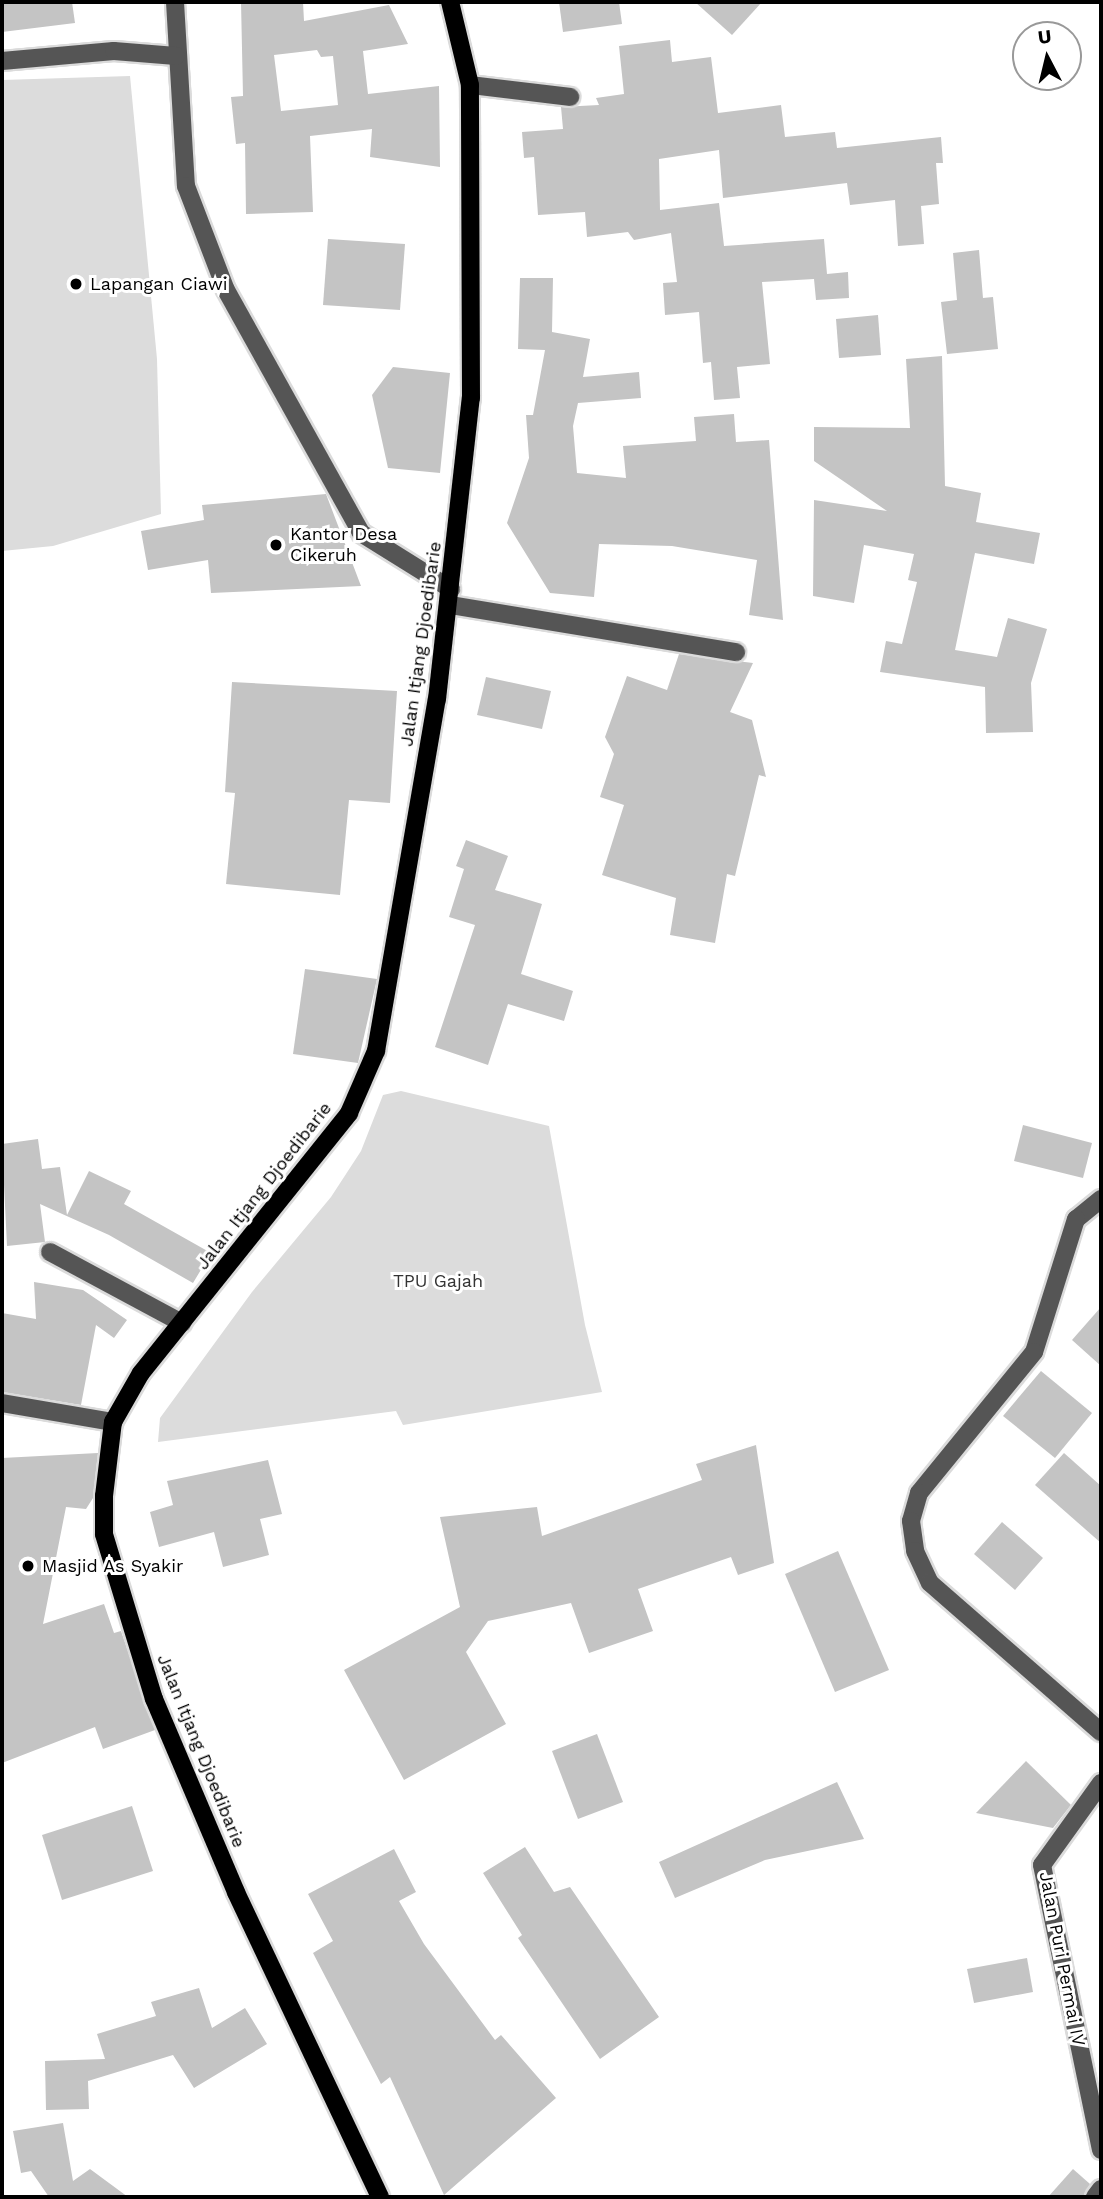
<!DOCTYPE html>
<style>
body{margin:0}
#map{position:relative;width:1103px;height:2199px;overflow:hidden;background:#fff;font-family:"Work Sans",sans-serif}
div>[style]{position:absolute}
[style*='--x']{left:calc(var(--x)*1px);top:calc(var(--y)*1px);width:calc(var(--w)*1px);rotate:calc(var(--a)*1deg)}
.green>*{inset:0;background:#dcdcdc}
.building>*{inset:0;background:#c4c4c4}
.roads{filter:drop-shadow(2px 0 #dbdbdb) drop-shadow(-2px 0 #dbdbdb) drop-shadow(0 2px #dbdbdb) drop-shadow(0 -2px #dbdbdb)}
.minor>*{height:18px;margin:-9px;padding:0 9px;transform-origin:9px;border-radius:9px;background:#555}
.major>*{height:18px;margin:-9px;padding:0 9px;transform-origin:9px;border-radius:9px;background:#000}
.dots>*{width:19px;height:19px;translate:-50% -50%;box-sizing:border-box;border:4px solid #fff;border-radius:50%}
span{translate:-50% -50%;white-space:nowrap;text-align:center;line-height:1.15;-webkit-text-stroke:6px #fff;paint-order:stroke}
.poi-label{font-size:18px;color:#000}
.left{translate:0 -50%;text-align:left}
.street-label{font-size:18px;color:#000}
.park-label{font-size:18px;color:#333}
.frame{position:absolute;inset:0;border:4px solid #000;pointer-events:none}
.north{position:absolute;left:1012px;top:21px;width:70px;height:70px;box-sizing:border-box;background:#fff;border:2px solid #999;border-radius:50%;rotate:353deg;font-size:19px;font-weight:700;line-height:28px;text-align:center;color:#000}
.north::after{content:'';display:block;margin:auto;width:24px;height:32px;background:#000;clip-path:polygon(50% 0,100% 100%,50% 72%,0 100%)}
</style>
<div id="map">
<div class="green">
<i style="clip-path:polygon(130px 76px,157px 359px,161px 514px,53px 546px,2px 551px,2px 80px)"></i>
<i style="clip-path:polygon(401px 1091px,549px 1126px,585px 1325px,602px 1392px,403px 1425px,396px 1411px,158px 1442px,160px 1418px,252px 1292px,331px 1197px,361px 1151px,383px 1095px)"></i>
</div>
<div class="building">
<i style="clip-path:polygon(2px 2px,72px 2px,75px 23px,2px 32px)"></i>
<i style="clip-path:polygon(evenodd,241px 2px,303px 2px,304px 21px,389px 5px,408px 44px,363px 51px,368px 94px,439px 86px,440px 167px,370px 157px,372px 129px,310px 136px,313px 212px,246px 214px,245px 143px,236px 144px,231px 97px,243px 96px,241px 2px,317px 50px,321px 57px,333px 56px,338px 105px,281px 111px,274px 55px,317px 50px)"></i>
<i style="clip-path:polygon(559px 2px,619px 2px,622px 24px,563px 32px)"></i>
<i style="clip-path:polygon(695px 2px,762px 2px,732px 35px)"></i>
<i style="clip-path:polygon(670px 40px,672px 62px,711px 57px,718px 113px,781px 105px,785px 137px,835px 132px,837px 148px,941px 137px,943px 163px,936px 163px,939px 204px,921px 206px,924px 244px,898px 246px,895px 200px,850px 205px,847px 183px,723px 198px,719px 150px,659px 159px,660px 210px,719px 203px,724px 246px,824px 239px,827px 274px,848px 272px,849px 298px,816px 300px,814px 279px,762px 282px,770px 364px,737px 367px,740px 398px,714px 400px,711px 362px,703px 363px,699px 312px,665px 315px,663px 283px,677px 282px,671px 233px,634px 240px,628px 232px,587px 237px,585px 212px,538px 215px,534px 157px,524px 158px,522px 132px,563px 129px,561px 107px,599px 105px,596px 98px,624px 94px,619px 46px)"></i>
<i style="clip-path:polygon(328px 239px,405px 244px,400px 310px,323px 305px)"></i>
<i style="clip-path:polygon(979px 250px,983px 298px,993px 297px,998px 349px,947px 354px,941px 302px,957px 300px,953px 253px)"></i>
<i style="clip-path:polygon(520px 278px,553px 278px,552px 332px,590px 339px,583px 377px,639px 372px,641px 398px,578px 403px,573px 426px,577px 473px,626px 478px,623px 446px,696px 441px,694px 417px,734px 414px,736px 442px,769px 440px,783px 620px,749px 615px,757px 560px,672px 546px,599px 544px,594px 597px,550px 593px,507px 523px,529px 458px,526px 415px,533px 415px,545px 350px,518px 349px)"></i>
<i style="clip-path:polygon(878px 315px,881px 355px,839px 358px,836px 319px)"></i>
<i style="clip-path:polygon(942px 356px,945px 486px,981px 493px,976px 522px,1040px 533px,1034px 564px,975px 553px,955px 650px,997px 657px,1008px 618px,1047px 629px,1031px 683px,1033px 732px,986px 733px,985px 687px,880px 672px,886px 641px,902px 644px,917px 582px,908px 580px,914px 554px,864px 545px,854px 603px,813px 596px,814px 500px,887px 511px,814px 461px,814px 427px,910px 428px,906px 359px)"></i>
<i style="clip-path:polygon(393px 367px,450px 373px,440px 473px,388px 468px,372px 395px)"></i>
<i style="clip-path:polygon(326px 494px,361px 586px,211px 593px,208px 560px,148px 570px,141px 531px,204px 520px,202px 505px)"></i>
<i style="clip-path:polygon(679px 654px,753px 663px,730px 712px,752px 720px,766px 777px,759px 775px,735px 876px,727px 874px,715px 943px,670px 935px,676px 898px,602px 875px,624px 805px,600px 797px,614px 754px,605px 737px,627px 676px,667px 690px)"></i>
<i style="clip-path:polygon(486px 677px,551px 691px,542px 729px,477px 715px)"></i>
<i style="clip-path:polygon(232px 682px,397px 691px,390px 803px,349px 800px,340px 895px,226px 884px,235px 793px,225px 792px)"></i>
<i style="clip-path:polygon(466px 840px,508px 856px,495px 890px,542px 904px,521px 974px,573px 991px,564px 1021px,508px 1004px,488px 1065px,435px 1047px,475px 925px,449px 917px,464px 869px,456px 866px)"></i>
<i style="clip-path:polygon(305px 969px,377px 979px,358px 1063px,293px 1054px)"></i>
<i style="clip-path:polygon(1023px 1125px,1092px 1143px,1083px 1178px,1014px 1161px)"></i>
<i style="clip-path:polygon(38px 1139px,42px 1169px,60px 1167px,67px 1215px,89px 1171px,131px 1191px,124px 1204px,211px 1253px,193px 1283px,109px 1235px,40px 1204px,45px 1242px,7px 1246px,2px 1144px)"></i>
<i style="clip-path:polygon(34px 1282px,83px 1290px,127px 1320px,114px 1338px,96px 1325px,81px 1405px,2px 1392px,2px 1313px,36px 1319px)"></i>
<i style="clip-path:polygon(1101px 1307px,1101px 1366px,1072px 1340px)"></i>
<i style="clip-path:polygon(1041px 1371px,1092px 1413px,1055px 1458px,1003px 1416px)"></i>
<i style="clip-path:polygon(756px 1445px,774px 1563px,738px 1575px,731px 1557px,638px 1589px,653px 1631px,589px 1653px,571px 1603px,488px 1621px,466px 1652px,506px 1724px,404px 1780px,344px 1670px,460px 1607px,440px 1517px,537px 1507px,542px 1536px,702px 1480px,696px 1464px)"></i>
<i style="clip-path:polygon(98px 1453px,93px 1498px,86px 1509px,66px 1507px,43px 1624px,104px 1604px,114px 1633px,121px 1631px,155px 1730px,103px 1749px,95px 1727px,2px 1763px,2px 1458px)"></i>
<i style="clip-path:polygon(1064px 1453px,1101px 1486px,1101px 1543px,1035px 1485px)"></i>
<i style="clip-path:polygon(268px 1460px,282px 1514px,260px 1519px,269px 1555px,223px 1567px,214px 1532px,159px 1547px,150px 1512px,173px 1505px,167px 1481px)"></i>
<i style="clip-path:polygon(1002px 1522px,1043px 1558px,1015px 1590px,974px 1554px)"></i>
<i style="clip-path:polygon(838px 1551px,889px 1670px,835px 1692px,785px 1574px)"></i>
<i style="clip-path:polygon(597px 1734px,623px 1802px,578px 1819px,552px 1751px)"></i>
<i style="clip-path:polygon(1026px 1761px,1071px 1805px,1053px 1828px,976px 1813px)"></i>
<i style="clip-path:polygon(837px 1782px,864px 1839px,765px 1860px,675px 1898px,659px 1862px)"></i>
<i style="clip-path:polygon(132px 1806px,153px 1871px,62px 1900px,42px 1835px)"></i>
<i style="clip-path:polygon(525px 1847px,554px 1892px,570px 1887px,659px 2017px,600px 2059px,518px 1938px,522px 1935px,483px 1873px)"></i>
<i style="clip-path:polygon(394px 1849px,416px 1892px,399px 1901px,424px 1944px,495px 2040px,501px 2035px,556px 2098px,444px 2195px,390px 2077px,381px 2084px,313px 1953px,333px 1941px,308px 1894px)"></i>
<i style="clip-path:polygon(1027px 1958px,1033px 1992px,974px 2003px,967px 1969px)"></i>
<i style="clip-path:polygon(199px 1988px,212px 2028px,245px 2008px,267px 2044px,194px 2088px,173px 2055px,88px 2081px,89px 2109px,46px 2110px,45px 2061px,105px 2059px,97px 2034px,156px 2016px,151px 2002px)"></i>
<i style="clip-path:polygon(63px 2123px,73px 2181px,90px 2169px,128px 2197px,49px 2197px,31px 2171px,21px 2173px,13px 2131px)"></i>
<i style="clip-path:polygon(1073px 2169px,1090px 2184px,1084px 2197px,1048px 2197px)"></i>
</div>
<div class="roads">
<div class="minor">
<i style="--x:175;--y:2;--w:184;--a:86.6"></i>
<i style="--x:186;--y:186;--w:111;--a:69"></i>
<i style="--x:226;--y:290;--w:278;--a:60.9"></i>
<i style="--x:361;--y:533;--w:106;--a:31.9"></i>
<i style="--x:2;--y:61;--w:112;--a:-5.1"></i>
<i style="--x:114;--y:51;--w:62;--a:4.6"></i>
<i style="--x:470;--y:85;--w:101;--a:6.8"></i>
<i style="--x:451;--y:605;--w:289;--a:9.4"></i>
<i style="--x:1101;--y:1199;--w:32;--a:141"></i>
<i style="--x:1076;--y:1219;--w:139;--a:107.5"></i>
<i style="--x:1034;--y:1352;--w:182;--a:129.2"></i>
<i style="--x:919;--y:1493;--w:29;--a:106"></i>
<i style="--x:911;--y:1521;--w:30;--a:82"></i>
<i style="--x:915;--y:1551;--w:35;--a:65"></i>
<i style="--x:930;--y:1583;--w:227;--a:41.1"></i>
<i style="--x:50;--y:1252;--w:150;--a:28.3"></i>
<i style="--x:2;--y:1403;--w:113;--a:9.7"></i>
<i style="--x:1101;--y:1783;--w:101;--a:125.7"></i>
<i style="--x:1042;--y:1865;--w:291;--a:78.3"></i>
<i style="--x:1095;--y:2197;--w:10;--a:-53"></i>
</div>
<div class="major">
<i style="--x:380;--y:2197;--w:337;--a:-115.3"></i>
<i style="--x:236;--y:1892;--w:210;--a:-113"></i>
<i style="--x:154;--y:1699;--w:172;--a:-106.9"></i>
<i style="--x:104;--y:1534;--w:38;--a:-90"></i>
<i style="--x:104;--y:1496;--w:75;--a:-83.1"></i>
<i style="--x:113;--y:1422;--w:56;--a:-60.3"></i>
<i style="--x:141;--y:1373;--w:333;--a:-51.3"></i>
<i style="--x:349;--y:1113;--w:68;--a:-66.5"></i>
<i style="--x:376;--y:1051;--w:357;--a:-80.2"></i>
<i style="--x:437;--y:699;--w:303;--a:-83.6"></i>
<i style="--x:471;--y:398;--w:313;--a:-90.2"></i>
<i style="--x:470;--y:85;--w:85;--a:-103.5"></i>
</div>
</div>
<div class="dots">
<i style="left:76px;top:284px;background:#000"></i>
<i style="left:276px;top:545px;background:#000"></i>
<i style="left:28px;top:1566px;background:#000"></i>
</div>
<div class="poi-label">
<span class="left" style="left:90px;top:284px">Lapangan Ciawi</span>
<span class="left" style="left:290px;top:545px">Kantor Desa<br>Cikeruh</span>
<span class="left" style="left:42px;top:1566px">Masjid As Syakir</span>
</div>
<div class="street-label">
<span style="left:421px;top:644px;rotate:-82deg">Jalan Itjang Djoedibarie</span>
<span style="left:264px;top:1186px;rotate:-52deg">Jalan Itjang Djoedibarie</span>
<span style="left:201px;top:1751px;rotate:68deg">Jalan Itjang Djoedibarie</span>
<span style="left:1062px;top:1959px;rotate:79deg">Jalan Puri Permai IV</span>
</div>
<div class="park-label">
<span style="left:438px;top:1281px">TPU Gajah</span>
</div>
<div class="frame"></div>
<div class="north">U</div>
</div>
